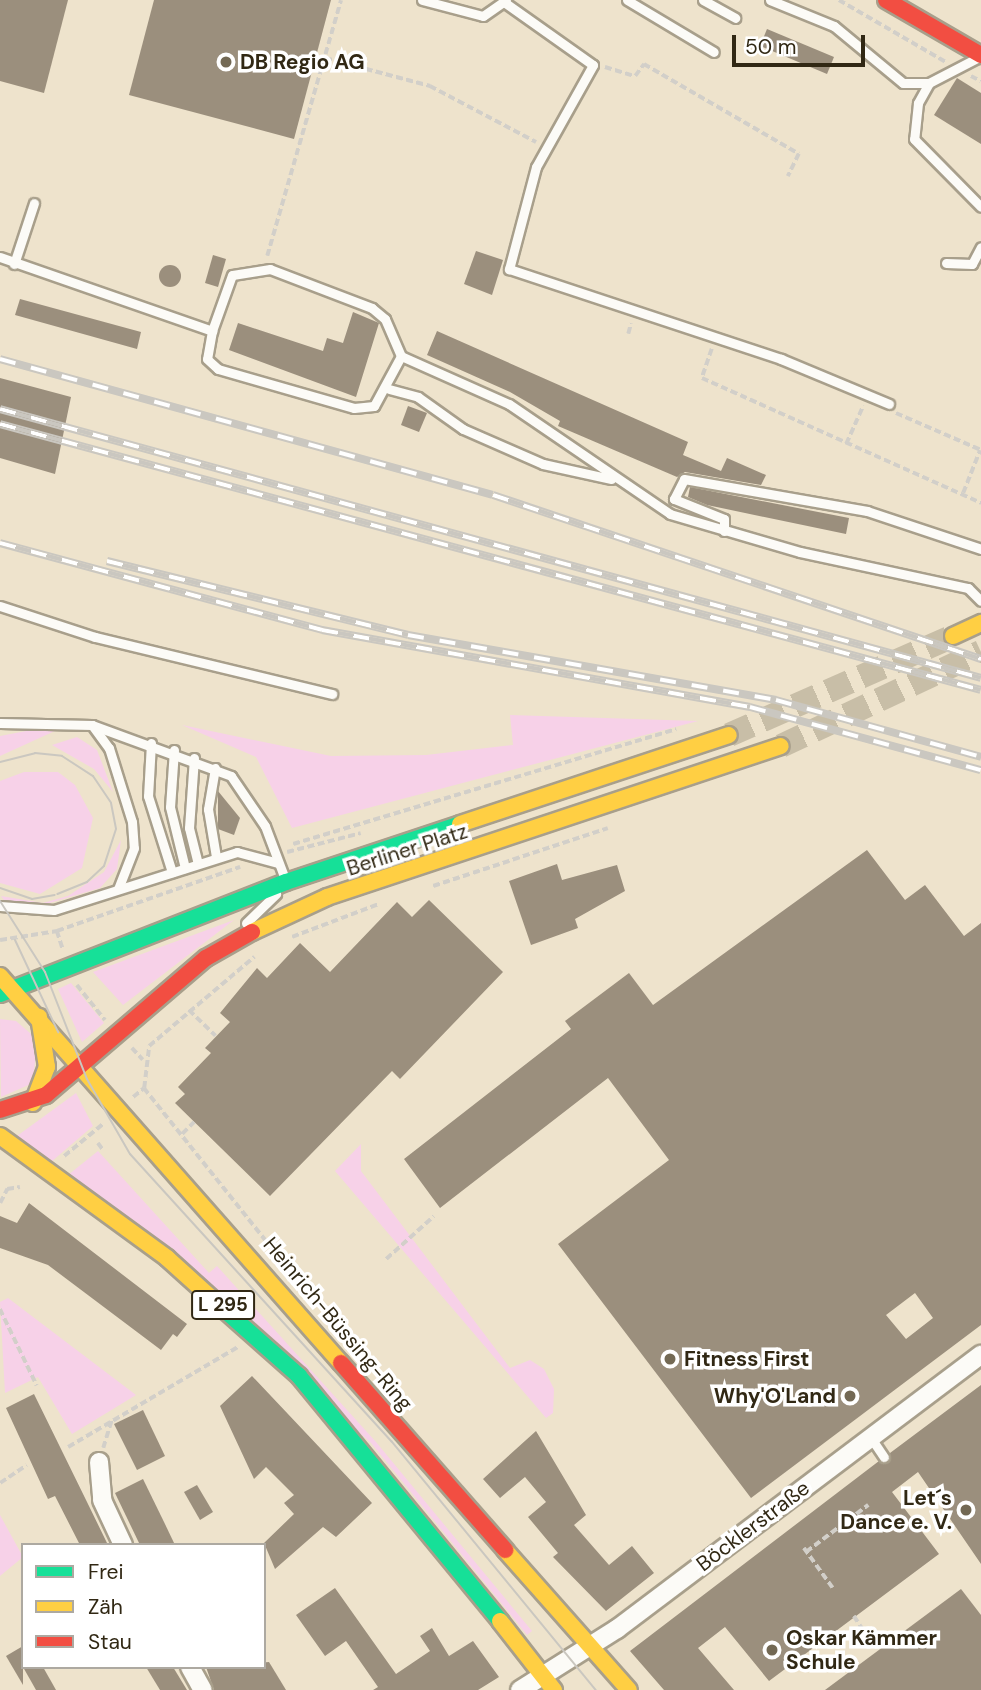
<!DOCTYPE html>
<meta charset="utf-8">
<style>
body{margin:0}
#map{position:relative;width:981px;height:1690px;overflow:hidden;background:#eee3cc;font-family:"DM Sans",sans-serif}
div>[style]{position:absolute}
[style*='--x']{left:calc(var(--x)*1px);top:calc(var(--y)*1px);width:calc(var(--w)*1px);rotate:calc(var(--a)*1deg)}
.green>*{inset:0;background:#f7d1e8}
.building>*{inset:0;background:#9b8f7d}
.round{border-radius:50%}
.secondary-tunnel>*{height:24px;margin-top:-12px;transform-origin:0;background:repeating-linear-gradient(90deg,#c8bea7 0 24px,transparent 0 36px)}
.path>*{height:3.5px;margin-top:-1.75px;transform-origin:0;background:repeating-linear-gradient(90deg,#d2cfc9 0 7px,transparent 0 10.5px)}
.roads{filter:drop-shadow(2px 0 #a89f8b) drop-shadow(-2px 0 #a89f8b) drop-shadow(0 2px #a89f8b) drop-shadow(0 -2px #a89f8b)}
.lane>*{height:9px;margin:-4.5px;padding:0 4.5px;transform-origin:4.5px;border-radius:4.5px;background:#fcfbf7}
.street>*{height:18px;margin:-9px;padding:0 9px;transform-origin:9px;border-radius:9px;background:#fcfbf7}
.fast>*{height:16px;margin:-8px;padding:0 8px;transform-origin:8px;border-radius:8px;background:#16e098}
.slow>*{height:16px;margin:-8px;padding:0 8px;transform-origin:8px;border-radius:8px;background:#ffcf43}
.jam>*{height:16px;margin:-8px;padding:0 8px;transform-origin:8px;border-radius:8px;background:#f24e42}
.tram>*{height:2px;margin:-1px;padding:0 1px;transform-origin:1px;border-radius:1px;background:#cac7c0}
.rail>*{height:8px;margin-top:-4px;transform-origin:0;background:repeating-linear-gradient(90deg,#fff 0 16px,#cac7c0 0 32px);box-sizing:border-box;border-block:2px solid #cac7c0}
.dots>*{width:19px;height:19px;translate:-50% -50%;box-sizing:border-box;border:4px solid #fff;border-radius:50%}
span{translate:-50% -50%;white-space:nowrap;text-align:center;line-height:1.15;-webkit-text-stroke:7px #fff;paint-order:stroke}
.shield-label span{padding:2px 5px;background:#fff;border:2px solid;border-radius:5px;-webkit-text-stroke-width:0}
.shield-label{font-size:19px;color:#312814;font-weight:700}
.poi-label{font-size:21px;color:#312814;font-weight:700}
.left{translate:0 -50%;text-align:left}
.right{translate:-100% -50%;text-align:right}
.street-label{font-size:21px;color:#312814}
.legend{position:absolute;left:21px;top:1543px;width:245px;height:126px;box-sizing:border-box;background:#fff;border:2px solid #ada9a1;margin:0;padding:9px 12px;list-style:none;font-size:21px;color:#312814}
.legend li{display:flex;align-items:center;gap:14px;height:35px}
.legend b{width:35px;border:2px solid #ada9a1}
.scale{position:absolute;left:732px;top:35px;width:133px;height:32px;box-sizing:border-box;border:4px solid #312814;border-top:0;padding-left:9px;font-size:21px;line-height:24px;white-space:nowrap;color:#312814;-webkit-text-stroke:5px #fff;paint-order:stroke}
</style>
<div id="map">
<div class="green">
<i style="clip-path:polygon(510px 715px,698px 721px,292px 828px,256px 757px,182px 725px,331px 756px,426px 755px,513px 745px)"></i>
<i style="clip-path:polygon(42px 728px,57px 730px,0 756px,0 736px)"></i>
<i style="clip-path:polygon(77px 737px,97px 750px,113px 792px,94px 769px,52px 745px)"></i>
<i style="clip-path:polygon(24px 772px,58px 772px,75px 785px,93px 818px,82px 868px,40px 894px,0 883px,0 781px)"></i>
<i style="clip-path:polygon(121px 840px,117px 869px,100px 888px,36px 907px,7px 904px,1px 896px,43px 903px,68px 896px,104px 872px)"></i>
<i style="clip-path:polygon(234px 920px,123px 1005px,93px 972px)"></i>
<i style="clip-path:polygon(71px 983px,104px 1023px,82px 1042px,58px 989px)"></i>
<i style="clip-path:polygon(0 1019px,16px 1021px,37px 1039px,33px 1083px,1px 1097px)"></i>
<i style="clip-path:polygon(76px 1093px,93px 1126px,51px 1162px,17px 1136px)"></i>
<i style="clip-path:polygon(361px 1144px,361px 1171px,510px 1368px,530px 1360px,544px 1369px,554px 1389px,553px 1413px,546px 1418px,335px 1171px)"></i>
<i style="clip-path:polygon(98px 1151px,209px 1273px,217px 1266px,376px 1442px,532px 1631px,527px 1635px,371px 1443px,68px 1175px)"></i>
<i style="clip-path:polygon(8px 1298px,136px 1395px,72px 1434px,38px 1377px,5px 1393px,0 1302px)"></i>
<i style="clip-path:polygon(0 1515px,23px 1557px,0 1576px)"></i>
</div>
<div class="building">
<i style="clip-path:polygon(0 0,68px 0,44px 93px,0 81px)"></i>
<i style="clip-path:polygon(154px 0,331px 0,294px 139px,129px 95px)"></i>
<i style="clip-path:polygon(767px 29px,834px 57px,827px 74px,760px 46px)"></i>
<i style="clip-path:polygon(957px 78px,981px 93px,981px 144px,934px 115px)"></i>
<i style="clip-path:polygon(476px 251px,503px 260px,492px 295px,464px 284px)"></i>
<i style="clip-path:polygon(213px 255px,226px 259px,218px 287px,205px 283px)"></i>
<i class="round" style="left:159px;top:265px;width:22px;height:22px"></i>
<i style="clip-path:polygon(20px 299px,141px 332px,137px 349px,15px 315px)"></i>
<i style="clip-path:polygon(353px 312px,379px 323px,356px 397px,229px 350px,238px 323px,323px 351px,327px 338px,343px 343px)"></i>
<i style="clip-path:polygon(437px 331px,688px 442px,683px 455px,721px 471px,727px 458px,766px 475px,761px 485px,685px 472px,677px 477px,558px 426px,560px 421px,510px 392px,427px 355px)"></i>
<i style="clip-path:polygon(0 378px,71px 397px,55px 474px,0 458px)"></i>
<i style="clip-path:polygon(408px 406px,427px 413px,419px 432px,401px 425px)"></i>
<i style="clip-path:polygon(690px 487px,849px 518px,846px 534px,707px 505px,688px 497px)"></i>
<i style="clip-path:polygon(218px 791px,240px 818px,234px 835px,218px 829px)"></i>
<i style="clip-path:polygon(evenodd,867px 850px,905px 900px,925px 885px,964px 936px,981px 923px,981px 1325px,751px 1498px,558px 1244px,669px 1160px,608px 1078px,440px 1208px,404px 1159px,571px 1029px,565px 1021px,629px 973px,653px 1005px,867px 850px,915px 1293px,933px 1318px,906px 1339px,886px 1315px,915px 1293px)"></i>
<i style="clip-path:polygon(557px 864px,562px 880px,617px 865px,625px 891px,575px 919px,578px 928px,531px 945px,509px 881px)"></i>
<i style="clip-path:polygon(429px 900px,503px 972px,400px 1079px,392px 1071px,270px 1196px,175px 1103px,185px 1094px,178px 1087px,211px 1053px,205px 1048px,230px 1022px,220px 1013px,257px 968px,267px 978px,300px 943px,330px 972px,397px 902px,412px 917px)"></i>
<i style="clip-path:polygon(29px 1203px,187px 1324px,177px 1337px,173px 1334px,161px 1350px,48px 1265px,0 1248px,0 1216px,17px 1223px)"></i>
<i style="clip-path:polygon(252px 1376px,372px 1503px,336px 1537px,323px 1527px,275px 1569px,264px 1543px,294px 1514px,284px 1503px,294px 1495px,266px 1467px,254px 1479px,220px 1406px)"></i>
<i style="clip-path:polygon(981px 1385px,981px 1564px,918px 1472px,892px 1492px,939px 1554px,769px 1681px,725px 1627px,698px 1648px,734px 1690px,664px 1690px,630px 1651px,879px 1461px,888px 1462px,890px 1453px)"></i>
<i style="clip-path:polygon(34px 1394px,87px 1502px,108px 1545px,80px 1545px,55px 1496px,48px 1499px,6px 1408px)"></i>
<i style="clip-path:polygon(143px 1410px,165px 1456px,137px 1470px,114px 1424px)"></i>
<i style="clip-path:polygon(536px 1431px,586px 1515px,574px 1525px,609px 1565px,632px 1546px,654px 1573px,606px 1611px,553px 1557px,558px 1553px,528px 1517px,546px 1502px,525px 1477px,500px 1498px,483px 1479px)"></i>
<i style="clip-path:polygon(143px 1479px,164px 1522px,175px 1545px,140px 1545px,115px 1493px)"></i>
<i style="clip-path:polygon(197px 1485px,213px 1512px,200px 1520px,184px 1492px)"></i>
<i style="clip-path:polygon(335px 1588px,396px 1674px,430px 1651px,420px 1636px,432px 1628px,449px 1656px,473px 1641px,499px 1677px,478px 1690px,373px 1690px,378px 1687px,346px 1641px,325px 1656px,296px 1615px)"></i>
<i style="clip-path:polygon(961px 1589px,981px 1615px,981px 1690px,825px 1690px)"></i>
<i style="clip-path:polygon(23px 1646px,23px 1685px,6px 1656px)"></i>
<i style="clip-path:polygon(269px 1662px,286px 1690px,214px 1690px,206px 1667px)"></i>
<i style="clip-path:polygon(23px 1667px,43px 1667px,56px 1690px,36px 1690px)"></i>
<i style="clip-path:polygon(146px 1667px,173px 1667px,187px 1690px,160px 1690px)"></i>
</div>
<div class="secondary-tunnel">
<i style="--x:729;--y:735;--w:245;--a:-23.8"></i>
<i style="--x:781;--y:746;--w:221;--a:-25.2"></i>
</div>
<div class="path">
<i style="--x:839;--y:0;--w:124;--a:30.1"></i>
<i style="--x:325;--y:58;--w:109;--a:14.9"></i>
<i style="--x:430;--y:86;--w:120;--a:27.8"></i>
<i style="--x:605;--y:67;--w:31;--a:17"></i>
<i style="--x:635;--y:76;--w:15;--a:-53"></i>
<i style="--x:644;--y:64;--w:179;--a:30.1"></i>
<i style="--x:799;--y:154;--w:25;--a:116"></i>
<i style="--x:971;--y:76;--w:11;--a:27"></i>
<i style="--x:267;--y:256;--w:266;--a:-73.9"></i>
<i style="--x:628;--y:334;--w:11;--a:-75"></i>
<i style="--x:712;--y:349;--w:31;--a:109"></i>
<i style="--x:702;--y:378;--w:306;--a:24.1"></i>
<i style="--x:896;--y:413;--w:93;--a:23.5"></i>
<i style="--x:846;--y:444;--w:42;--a:-65.9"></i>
<i style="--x:963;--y:493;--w:46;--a:-68.4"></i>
<i style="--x:293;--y:844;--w:400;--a:-16.7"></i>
<i style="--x:287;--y:852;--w:76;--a:-14.4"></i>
<i style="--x:433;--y:886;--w:184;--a:-18.3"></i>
<i style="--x:57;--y:931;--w:19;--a:72"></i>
<i style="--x:292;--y:937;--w:93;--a:-20.8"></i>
<i style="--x:0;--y:940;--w:58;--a:-9"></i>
<i style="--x:57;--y:931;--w:194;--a:-19.3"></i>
<i style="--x:77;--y:985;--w:45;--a:51.3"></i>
<i style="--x:189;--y:1010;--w:37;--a:44"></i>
<i style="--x:132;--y:1048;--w:16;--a:47"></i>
<i style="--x:144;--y:1088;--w:215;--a:51.4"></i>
<i style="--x:133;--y:1097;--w:14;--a:-39"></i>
<i style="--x:144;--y:1088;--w:42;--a:-83.2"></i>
<i style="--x:149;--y:1046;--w:138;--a:-40.3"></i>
<i style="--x:182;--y:1134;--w:17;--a:-45"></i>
<i style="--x:98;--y:1143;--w:9;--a:54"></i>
<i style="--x:64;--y:1156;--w:52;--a:-39.5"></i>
<i style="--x:0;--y:1203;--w:16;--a:-63"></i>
<i style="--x:7;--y:1189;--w:13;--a:-9"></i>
<i style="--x:386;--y:1259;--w:64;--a:-41.9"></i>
<i style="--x:0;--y:1309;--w:85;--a:64.3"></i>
<i style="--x:68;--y:1447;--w:197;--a:-30.5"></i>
<i style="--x:103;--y:1448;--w:31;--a:-73"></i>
<i style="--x:0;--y:1483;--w:32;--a:-34"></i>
<i style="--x:804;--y:1548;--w:49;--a:54.1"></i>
<i style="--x:806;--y:1552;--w:78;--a:-37.2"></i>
<i style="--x:854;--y:1616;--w:31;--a:57"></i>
</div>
<div class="roads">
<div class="lane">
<i style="--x:422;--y:0;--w:63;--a:14.7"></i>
<i style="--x:483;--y:16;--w:28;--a:-35"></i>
<i style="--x:627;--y:0;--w:101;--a:30.9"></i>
<i style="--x:703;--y:0;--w:37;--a:29"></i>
<i style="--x:770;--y:0;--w:69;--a:22.1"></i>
<i style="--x:834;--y:26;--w:89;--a:39.6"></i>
<i style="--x:903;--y:83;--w:26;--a:0"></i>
<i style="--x:504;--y:2;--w:109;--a:35.3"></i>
<i style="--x:593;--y:65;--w:117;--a:119.2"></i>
<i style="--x:536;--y:167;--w:106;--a:104.8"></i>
<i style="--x:509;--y:269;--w:287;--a:18.3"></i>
<i style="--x:781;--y:359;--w:117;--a:22.6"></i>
<i style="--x:979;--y:57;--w:56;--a:152.5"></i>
<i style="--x:929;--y:83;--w:23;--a:119"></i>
<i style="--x:918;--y:103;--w:36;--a:96"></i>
<i style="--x:914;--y:139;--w:95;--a:45.4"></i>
<i style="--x:0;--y:257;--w:225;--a:19.2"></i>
<i style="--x:212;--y:331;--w:28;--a:100"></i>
<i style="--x:207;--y:359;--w:15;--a:42"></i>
<i style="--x:218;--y:369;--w:141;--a:16"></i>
<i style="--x:354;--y:408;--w:20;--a:-6"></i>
<i style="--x:374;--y:406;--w:57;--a:-61.6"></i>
<i style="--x:401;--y:356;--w:40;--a:-113.4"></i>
<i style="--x:385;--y:319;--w:17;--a:-140"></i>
<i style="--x:372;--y:308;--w:109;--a:-159.1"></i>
<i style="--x:270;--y:269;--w:38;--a:171"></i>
<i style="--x:232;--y:275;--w:59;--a:109.7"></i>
<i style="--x:946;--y:263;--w:26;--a:2"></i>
<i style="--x:972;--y:264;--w:19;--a:-62"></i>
<i style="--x:14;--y:264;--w:64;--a:-71.8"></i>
<i style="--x:401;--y:356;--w:118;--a:24"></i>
<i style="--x:509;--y:404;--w:195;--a:34.3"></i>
<i style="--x:670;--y:514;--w:135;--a:16.3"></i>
<i style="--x:800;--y:552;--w:172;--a:12.1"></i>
<i style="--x:968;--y:588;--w:18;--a:45"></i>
<i style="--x:389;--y:389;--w:30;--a:15"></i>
<i style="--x:418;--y:397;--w:55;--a:35.4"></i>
<i style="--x:463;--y:429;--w:87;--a:23.6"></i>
<i style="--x:543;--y:464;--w:70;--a:12.4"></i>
<i style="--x:724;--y:531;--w:12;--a:-90"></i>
<i style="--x:724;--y:519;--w:54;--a:-158.2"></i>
<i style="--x:674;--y:499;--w:22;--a:-63"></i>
<i style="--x:684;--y:479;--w:186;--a:9.9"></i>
<i style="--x:867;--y:511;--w:120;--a:18.4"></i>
<i style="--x:0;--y:606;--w:100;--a:18.1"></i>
<i style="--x:95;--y:637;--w:244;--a:13.5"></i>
<i style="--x:0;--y:723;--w:92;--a:1.2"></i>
<i style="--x:92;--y:725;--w:148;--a:20.1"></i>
<i style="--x:231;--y:776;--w:60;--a:55.8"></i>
<i style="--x:265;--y:826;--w:57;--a:69.3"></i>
<i style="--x:92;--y:725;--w:29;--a:54"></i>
<i style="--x:109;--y:748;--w:77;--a:72.7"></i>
<i style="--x:132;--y:822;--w:26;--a:86"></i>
<i style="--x:134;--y:848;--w:44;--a:111.3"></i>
<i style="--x:151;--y:743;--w:53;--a:93.2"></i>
<i style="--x:148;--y:796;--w:80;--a:72.5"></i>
<i style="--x:174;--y:750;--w:57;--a:94"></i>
<i style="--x:170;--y:807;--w:63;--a:76.2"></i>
<i style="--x:194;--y:758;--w:70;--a:94.1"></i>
<i style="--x:189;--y:828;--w:36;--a:76"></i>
<i style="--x:215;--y:768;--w:42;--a:99.7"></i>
<i style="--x:208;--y:809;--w:49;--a:80.5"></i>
<i style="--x:0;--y:906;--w:54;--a:4.2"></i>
<i style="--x:54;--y:910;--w:192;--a:-17.6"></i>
<i style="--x:237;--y:852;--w:42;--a:15"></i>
<i style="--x:246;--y:923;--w:42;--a:-44"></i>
<i style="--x:871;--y:1438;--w:23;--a:56"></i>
</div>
<div class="street">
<i style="--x:99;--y:1462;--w:38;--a:85"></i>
<i style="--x:102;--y:1500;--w:50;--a:65"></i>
<i style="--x:190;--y:1667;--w:26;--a:61"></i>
<i style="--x:520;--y:1690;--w:115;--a:-32.2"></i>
<i style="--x:617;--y:1629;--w:456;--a:-37"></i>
</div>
<div class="fast">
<i style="--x:0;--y:994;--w:307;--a:-21.4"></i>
<i style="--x:286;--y:882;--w:183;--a:-18.4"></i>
<i style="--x:219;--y:1305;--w:107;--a:41.6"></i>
<i style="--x:299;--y:1376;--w:317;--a:50.6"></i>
</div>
<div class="slow">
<i style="--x:953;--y:636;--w:31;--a:-25"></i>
<i style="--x:460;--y:824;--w:283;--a:-18.3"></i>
<i style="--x:252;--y:932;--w:83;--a:-25"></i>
<i style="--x:327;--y:897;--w:478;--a:-18.4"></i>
<i style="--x:0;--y:976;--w:516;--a:48.62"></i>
<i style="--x:33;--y:1103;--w:39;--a:-69"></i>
<i style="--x:47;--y:1067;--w:51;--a:-99.1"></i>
<i style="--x:0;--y:1136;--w:207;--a:36.1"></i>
<i style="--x:167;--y:1258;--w:70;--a:42.1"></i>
<i style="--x:505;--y:1550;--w:187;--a:48.5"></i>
<i style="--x:500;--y:1621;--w:88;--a:52"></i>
</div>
<div class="jam">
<i style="--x:886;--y:0;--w:110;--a:30.1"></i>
<i style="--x:0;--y:1110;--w:48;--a:-18.1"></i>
<i style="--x:46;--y:1095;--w:211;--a:-40.6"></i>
<i style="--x:206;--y:958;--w:53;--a:-29.5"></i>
<i style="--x:341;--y:1363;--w:249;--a:48.7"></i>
</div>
</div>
<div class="tram">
<i style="--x:0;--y:762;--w:36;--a:-14"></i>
<i style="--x:35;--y:753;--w:27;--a:6"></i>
<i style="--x:62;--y:756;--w:37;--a:33"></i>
<i style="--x:93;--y:776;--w:32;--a:56"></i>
<i style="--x:111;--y:803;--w:26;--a:79"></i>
<i style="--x:116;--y:829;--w:39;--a:108"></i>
<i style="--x:104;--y:866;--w:23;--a:137"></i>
<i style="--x:87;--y:882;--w:32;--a:158"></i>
<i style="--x:0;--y:888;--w:34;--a:19"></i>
<i style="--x:32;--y:899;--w:23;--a:-10"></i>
<i style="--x:0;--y:901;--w:84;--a:57.6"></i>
<i style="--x:45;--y:972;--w:115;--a:68.6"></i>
<i style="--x:87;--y:1079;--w:86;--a:60.2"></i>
<i style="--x:130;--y:1154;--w:389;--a:47.7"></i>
<i style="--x:392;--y:1442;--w:321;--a:50.6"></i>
<i style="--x:15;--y:940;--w:102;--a:64.9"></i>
</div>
<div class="rail">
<i style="--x:0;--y:359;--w:511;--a:15.42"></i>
<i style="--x:493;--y:495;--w:515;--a:18.58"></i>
<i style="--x:0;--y:409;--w:1017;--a:15.33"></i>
<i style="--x:0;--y:424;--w:1016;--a:15.17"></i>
<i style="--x:0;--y:543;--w:334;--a:15.1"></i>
<i style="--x:322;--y:630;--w:435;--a:10.2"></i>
<i style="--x:750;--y:707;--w:239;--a:15.3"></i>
<i style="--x:107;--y:561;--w:310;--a:13.8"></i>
<i style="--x:408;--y:635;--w:374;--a:10"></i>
<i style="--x:776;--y:700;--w:213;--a:15.5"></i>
</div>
<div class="dots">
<i style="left:226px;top:62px;background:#736954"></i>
<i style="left:670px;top:1359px;background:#736954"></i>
<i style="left:850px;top:1396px;background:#736954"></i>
<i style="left:966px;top:1510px;background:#736954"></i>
<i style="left:772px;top:1650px;background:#736954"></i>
</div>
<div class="shield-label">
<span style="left:223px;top:1305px">L 295</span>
</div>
<div class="poi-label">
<span class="left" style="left:240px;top:62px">DB Regio AG</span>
<span class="left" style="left:684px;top:1359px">Fitness First</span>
<span class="right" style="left:836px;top:1396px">Why'O'Land</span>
<span class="right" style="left:952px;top:1510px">Let´s<br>Dance e. V.</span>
<span class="left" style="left:786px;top:1650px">Oskar Kämmer<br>Schule</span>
</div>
<div class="street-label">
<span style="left:407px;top:850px;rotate:-18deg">Berliner Platz</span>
<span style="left:338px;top:1324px;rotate:50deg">Heinrich-Büssing-Ring</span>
<span style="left:753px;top:1526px;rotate:-37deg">Böcklerstraße</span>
</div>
<ul class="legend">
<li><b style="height:9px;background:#16e098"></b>Frei</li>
<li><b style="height:9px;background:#ffcf43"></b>Zäh</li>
<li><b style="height:9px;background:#f24e42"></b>Stau</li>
</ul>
<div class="scale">50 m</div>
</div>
